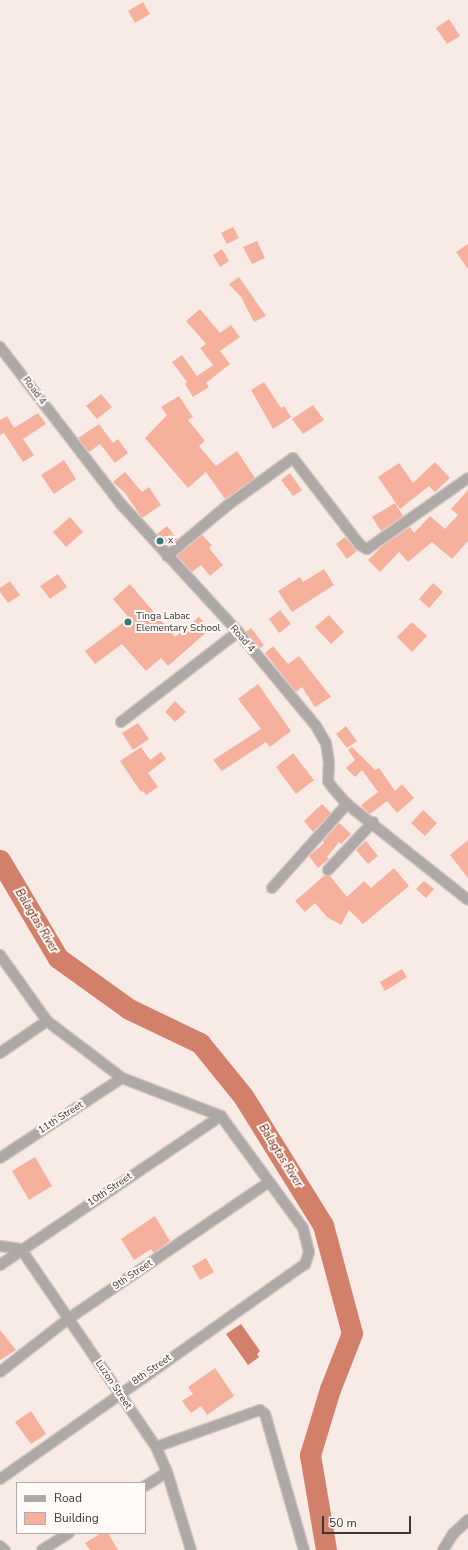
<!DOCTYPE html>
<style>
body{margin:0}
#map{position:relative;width:468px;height:1550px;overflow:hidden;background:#f8eae5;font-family:"Nunito Sans",sans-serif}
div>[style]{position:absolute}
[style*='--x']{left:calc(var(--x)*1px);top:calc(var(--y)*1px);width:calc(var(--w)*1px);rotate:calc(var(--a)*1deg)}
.water>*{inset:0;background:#d28069}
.river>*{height:21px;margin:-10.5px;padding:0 10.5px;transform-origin:10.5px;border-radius:10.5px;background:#d28069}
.building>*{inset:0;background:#f6b19d}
.roads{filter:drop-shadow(1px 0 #d2c6c2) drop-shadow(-1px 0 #d2c6c2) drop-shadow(0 1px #d2c6c2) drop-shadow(0 -1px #d2c6c2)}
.minor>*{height:10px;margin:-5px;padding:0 5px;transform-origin:5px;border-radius:5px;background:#aea8a6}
.dots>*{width:11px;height:11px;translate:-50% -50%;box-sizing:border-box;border:2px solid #fff9f7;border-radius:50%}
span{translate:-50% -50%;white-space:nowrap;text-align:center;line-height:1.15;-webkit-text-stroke:4px #fff9f7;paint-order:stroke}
.street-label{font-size:10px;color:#3c3635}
.poi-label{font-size:10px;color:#3c3635}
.left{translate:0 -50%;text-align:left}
.water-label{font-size:11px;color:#6c230b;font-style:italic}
.legend{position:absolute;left:16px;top:1482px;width:130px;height:52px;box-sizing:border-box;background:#fff9f7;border:1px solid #b1aba9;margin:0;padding:5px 7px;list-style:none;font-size:12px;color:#3c3635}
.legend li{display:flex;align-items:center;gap:8px;height:20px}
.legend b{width:20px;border:1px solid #b1aba9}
.scale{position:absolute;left:322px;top:1516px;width:89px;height:18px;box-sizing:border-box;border:2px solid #3c3635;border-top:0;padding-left:5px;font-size:12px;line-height:14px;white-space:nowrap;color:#3c3635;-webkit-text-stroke:3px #fff9f7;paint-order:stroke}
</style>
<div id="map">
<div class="water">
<i style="clip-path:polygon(241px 1324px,260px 1351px,257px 1354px,259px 1357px,248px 1365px,226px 1334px)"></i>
</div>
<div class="river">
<i style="--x:0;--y:860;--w:114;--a:59.4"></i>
<i style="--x:58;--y:958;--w:87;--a:35.7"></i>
<i style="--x:129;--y:1009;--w:79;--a:25.6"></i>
<i style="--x:200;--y:1043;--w:68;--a:50.9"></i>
<i style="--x:243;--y:1096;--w:152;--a:58.2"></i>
<i style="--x:323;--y:1225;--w:112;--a:75"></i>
<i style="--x:352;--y:1333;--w:60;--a:111.4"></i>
<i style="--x:330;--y:1389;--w:69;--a:106.9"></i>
<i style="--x:310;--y:1455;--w:96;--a:80.4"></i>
</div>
<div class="building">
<i style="clip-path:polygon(143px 2px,150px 14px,135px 23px,128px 11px)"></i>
<i style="clip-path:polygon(449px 19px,460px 36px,447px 44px,436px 28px)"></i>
<i style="clip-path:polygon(233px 227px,239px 238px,227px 244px,221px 233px)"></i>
<i style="clip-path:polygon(257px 241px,265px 258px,252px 264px,243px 247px)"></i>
<i style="clip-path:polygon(468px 244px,468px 269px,456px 252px)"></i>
<i style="clip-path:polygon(222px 249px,229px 261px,220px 267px,213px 255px)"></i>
<i style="clip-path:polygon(239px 277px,266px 316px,254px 322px,241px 297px,229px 284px)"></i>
<i style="clip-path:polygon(200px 309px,220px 333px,231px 325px,240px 337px,220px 351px,230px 364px,206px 383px,209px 387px,193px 397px,185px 384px,187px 382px,172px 362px,182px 355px,197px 376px,213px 365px,200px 348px,206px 344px,186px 321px)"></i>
<i style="clip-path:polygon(264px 382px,281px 408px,284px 406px,291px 417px,273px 429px,251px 390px)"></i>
<i style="clip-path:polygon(101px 394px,112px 407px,97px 419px,86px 406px)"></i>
<i style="clip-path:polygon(179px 396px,193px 417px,188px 420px,205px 441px,199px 446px,216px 466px,237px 451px,255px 478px,225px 499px,206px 472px,188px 488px,145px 438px,167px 415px,161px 407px)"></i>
<i style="clip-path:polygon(313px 405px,324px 420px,303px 434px,292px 419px)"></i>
<i style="clip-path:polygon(38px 413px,46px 424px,23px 439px,34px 455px,23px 462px,4px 433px,0 435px,0 420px,7px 416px,14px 428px)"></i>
<i style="clip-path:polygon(99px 424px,113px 443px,118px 439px,128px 453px,115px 463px,100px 444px,89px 452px,78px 438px)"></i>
<i style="clip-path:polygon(64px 460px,76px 479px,54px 494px,41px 475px)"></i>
<i style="clip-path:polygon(435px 462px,450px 478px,435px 492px,429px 486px,400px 509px,378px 477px,399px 463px,413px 483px)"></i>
<i style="clip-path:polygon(125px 472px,142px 492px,149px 487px,161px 505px,142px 518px,125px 493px,113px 482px)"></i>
<i style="clip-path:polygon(290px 473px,302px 490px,293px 496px,281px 480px)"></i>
<i style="clip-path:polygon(468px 490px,468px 541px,452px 559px,432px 542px,408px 562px,399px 552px,380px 572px,368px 560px,381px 547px,410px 527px,414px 533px,430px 516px,445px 529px,458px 515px,451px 509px)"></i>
<i style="clip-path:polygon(395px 503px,403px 516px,381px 531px,372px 517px)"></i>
<i style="clip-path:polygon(70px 517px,83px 532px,66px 547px,53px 532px)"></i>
<i style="clip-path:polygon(167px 526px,177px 539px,168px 546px,157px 534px)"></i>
<i style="clip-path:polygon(202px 535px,212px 545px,209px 548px,223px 565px,210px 576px,201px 565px,192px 572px,177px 556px)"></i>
<i style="clip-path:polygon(345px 537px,357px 551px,347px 559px,336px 544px)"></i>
<i style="clip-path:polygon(324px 569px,334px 585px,292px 612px,278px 591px,300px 577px,303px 582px)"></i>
<i style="clip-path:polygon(58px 574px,67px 587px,50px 599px,40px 586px)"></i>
<i style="clip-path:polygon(10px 581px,20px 595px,8px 603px,0 592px,0 588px)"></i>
<i style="clip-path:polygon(433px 583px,443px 592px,429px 608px,419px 599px)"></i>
<i style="clip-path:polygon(130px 584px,175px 637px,199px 617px,210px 629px,168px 666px,161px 658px,146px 671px,122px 644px,95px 664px,85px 651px,129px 618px,113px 599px)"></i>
<i style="clip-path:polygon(280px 610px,291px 624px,279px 633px,269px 619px)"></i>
<i style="clip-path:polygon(329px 615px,344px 632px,331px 644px,315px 627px)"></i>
<i style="clip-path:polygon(412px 622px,427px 636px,412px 652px,397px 637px)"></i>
<i style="clip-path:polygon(251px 628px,264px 645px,260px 648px,246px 632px)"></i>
<i style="clip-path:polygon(273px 646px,288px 664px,299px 656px,331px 697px,315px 707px,302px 687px,296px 692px,265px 653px)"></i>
<i style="clip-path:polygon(258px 684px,291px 731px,270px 747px,266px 742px,222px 771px,213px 760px,261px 729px,238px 699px)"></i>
<i style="clip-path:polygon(175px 701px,186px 712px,175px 722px,165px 712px)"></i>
<i style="clip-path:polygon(138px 723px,149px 739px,133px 750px,122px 733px)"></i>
<i style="clip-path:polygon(346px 726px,357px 741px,347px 748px,336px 734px)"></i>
<i style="clip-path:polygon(141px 747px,150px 760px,161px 752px,166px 759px,148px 773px,158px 787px,146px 795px,143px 791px,141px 792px,120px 761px)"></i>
<i style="clip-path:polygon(352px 747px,375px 770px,379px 768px,395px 791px,402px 784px,414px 798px,397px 813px,387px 801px,370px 814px,364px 809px,361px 805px,378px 792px,362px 770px,355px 777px,346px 768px,355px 760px,348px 750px)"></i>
<i style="clip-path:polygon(293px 753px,314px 780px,296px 794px,276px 767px)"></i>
<i style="clip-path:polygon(322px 804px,331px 813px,313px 832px,304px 821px)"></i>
<i style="clip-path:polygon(423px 810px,437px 823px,425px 836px,411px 823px)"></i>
<i style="clip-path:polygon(339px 823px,351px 834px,341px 844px,339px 842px,327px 857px,329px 859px,318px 868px,309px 856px,324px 843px,323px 841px)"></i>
<i style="clip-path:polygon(468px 840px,468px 878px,450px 855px)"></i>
<i style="clip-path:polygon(366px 841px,378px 856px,368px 864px,356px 850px)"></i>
<i style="clip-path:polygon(394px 868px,409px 886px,363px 924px,349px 910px,341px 925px,327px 917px,315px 903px,305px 912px,295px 901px,325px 875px,330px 876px,347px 897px,364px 881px,371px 888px)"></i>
<i style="clip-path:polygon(424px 881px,434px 889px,426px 898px,416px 889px)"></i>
<i style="clip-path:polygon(402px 969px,407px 977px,385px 991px,380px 982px)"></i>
<i style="clip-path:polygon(35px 1157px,52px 1186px,29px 1200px,12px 1171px)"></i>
<i style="clip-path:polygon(155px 1216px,170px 1241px,154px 1253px,151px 1249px,134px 1260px,121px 1239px)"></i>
<i style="clip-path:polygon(206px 1258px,214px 1272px,200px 1280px,192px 1266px)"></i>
<i style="clip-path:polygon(0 1330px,16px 1350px,0 1360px)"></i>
<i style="clip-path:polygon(215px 1368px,234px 1396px,207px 1415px,201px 1406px,191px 1413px,182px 1401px,193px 1394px,188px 1387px)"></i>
<i style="clip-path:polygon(31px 1411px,46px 1434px,31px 1444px,15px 1422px)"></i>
<i style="clip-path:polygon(101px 1533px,108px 1533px,118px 1550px,90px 1550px,85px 1543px)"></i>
</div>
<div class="roads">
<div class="minor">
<i style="--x:0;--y:347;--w:197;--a:52.4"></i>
<i style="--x:120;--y:503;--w:175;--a:47.5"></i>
<i style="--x:238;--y:632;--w:122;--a:50.3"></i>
<i style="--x:316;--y:726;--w:20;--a:60"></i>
<i style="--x:326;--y:743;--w:19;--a:81"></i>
<i style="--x:329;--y:762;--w:19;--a:93"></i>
<i style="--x:328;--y:781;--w:7;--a:56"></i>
<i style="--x:332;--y:787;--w:23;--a:49"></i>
<i style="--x:347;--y:804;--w:154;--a:38.4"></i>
<i style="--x:167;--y:556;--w:80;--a:-39.9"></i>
<i style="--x:228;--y:505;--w:80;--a:-35.9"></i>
<i style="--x:293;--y:458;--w:110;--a:52.4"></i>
<i style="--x:360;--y:545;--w:8;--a:30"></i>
<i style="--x:367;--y:549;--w:123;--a:-35.1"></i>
<i style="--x:121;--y:722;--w:148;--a:-37.6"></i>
<i style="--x:328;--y:870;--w:66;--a:-46.8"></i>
<i style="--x:272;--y:888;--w:113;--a:-48.2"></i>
<i style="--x:0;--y:955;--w:81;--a:54.5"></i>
<i style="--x:47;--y:1021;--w:94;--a:37.2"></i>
<i style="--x:122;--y:1078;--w:106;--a:21"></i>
<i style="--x:221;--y:1116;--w:139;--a:53.8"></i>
<i style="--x:303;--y:1228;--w:25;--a:76"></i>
<i style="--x:309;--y:1252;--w:13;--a:108"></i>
<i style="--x:305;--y:1264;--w:373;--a:144.8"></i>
<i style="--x:0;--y:1053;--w:57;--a:-34.2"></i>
<i style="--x:0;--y:1158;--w:146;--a:-33.3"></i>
<i style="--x:0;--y:1246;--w:21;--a:8"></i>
<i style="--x:21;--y:1249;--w:240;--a:55.7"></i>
<i style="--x:156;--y:1447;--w:27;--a:66"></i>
<i style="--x:167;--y:1472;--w:82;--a:72.9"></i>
<i style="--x:0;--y:1265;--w:267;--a:-34"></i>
<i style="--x:0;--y:1372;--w:86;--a:-37.9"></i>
<i style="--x:68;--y:1319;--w:243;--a:-34.3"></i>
<i style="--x:156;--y:1447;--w:110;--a:-19.6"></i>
<i style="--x:260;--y:1410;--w:6;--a:39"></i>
<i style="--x:265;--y:1414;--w:141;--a:74"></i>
<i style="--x:145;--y:1486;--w:26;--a:-32"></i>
<i style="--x:0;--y:1546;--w:6;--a:39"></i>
<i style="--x:42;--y:1550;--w:32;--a:-32"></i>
<i style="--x:443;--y:1550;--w:19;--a:-58"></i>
<i style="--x:453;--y:1534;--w:21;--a:-43"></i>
</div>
</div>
<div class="dots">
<i style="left:160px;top:541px;background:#337b74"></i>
<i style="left:128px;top:622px;background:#337b74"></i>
</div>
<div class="street-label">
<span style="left:34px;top:391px;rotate:53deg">Road 4</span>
<span style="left:242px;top:639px;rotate:49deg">Road 4</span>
<span style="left:61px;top:1118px;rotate:-33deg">11th Street</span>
<span style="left:110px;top:1190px;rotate:-34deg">10th Street</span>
<span style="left:133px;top:1275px;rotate:-34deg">9th Street</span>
<span style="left:152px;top:1370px;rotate:-35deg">8th Street</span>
<span style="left:113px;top:1385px;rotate:56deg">Luzon Street</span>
</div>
<div class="poi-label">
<span class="left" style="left:168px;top:541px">x</span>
<span class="left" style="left:136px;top:622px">Tinga Labac<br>Elementary School</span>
</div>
<div class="water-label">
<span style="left:36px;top:921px;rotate:59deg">Balagtas River</span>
<span style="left:280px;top:1156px;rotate:58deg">Balagtas River</span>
</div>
<ul class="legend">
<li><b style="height:5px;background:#aea8a6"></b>Road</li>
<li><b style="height:11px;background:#f6b19d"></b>Building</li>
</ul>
<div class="scale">50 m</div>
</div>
